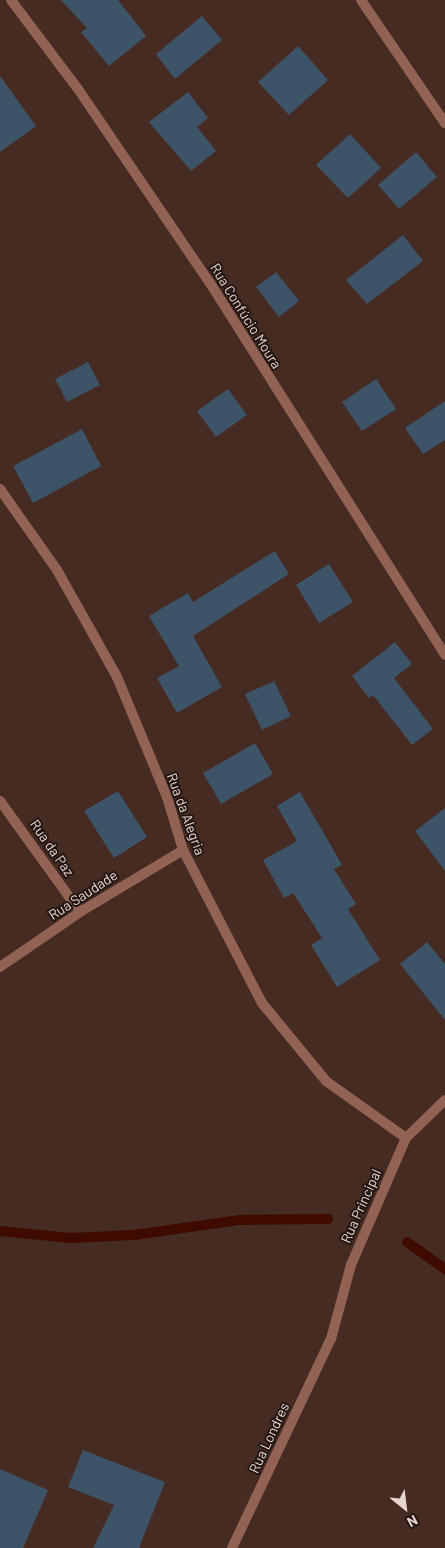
<!DOCTYPE html>
<meta charset="utf-8">
<style>
body{margin:0}
#map{position:relative;width:445px;height:1548px;overflow:hidden;background:#462b22;font-family:Barlow,sans-serif}
div>[style]{position:absolute}
[style*='--x']{left:calc(var(--x)*1px);top:calc(var(--y)*1px);width:calc(var(--w)*1px);rotate:calc(var(--a)*1deg)}
.stream>*{height:10px;margin:-5px;padding:0 5px;transform-origin:5px;border-radius:5px;background:#3f0a00}
.building>*{inset:0;background:#3d5368}
.minor>*{height:10px;margin:-5px;padding:0 5px;transform-origin:5px;border-radius:5px;background:#926354}
span{translate:-50% -50%;white-space:nowrap;text-align:center;line-height:1.15;-webkit-text-stroke:4px #231713;paint-order:stroke}
.street-label{font-size:14px;color:#e8d5cf}
.north{position:absolute;left:380px;top:1483px;width:50px;height:50px;-webkit-text-stroke:4px #231713;paint-order:stroke;rotate:151deg;font-size:14px;font-weight:700;line-height:20px;text-align:center;color:#e8d5cf}
.north::after{content:'';display:block;margin:auto;width:18px;height:22px;background:#e8d5cf;clip-path:polygon(50% 0,100% 100%,50% 72%,0 100%)}
</style>
<div id="map">
<div class="stream">
<i style="--x:0;--y:1231;--w:71;--a:5.6"></i>
<i style="--x:71;--y:1238;--w:63;--a:-2.7"></i>
<i style="--x:134;--y:1235;--w:107;--a:-8.1"></i>
<i style="--x:240;--y:1220;--w:88;--a:-0.7"></i>
<i style="--x:407;--y:1242;--w:47;--a:35.4"></i>
</div>
<div class="building">
<i style="clip-path:polygon(61px 0,118px 0,146px 36px,109px 66px,81px 32px,87px 28px)"></i>
<i style="clip-path:polygon(202px 16px,222px 40px,175px 79px,156px 54px)"></i>
<i style="clip-path:polygon(298px 46px,328px 80px,289px 115px,258px 82px)"></i>
<i style="clip-path:polygon(0 76px,36px 126px,0 152px)"></i>
<i style="clip-path:polygon(188px 92px,208px 118px,197px 127px,216px 151px,191px 171px,149px 122px)"></i>
<i style="clip-path:polygon(350px 134px,381px 168px,348px 198px,316px 165px)"></i>
<i style="clip-path:polygon(416px 152px,437px 177px,399px 209px,378px 185px)"></i>
<i style="clip-path:polygon(403px 235px,423px 261px,367px 304px,346px 280px)"></i>
<i style="clip-path:polygon(276px 272px,299px 301px,279px 317px,256px 287px)"></i>
<i style="clip-path:polygon(88px 362px,100px 385px,67px 402px,55px 379px)"></i>
<i style="clip-path:polygon(376px 379px,396px 409px,362px 431px,342px 402px)"></i>
<i style="clip-path:polygon(228px 389px,247px 415px,216px 437px,197px 411px)"></i>
<i style="clip-path:polygon(445px 401px,445px 440px,423px 454px,405px 428px)"></i>
<i style="clip-path:polygon(82px 429px,101px 466px,33px 503px,13px 466px)"></i>
<i style="clip-path:polygon(275px 551px,289px 574px,193px 636px,222px 687px,177px 713px,157px 678px,179px 666px,149px 616px,188px 593px,193px 602px)"></i>
<i style="clip-path:polygon(329px 564px,353px 602px,319px 623px,296px 585px)"></i>
<i style="clip-path:polygon(395px 642px,412px 664px,394px 678px,433px 729px,412px 745px,373px 695px,369px 698px,352px 676px)"></i>
<i style="clip-path:polygon(274px 681px,291px 716px,262px 730px,245px 694px)"></i>
<i style="clip-path:polygon(255px 743px,273px 774px,221px 804px,203px 773px)"></i>
<i style="clip-path:polygon(118px 791px,147px 837px,114px 858px,84px 811px)"></i>
<i style="clip-path:polygon(300px 792px,342px 865px,334px 869px,356px 904px,348px 909px,380px 960px,337px 987px,311px 945px,322px 938px,293px 893px,284px 898px,263px 860px,297px 841px,277px 806px)"></i>
<i style="clip-path:polygon(445px 808px,445px 871px,415px 831px)"></i>
<i style="clip-path:polygon(427px 942px,445px 964px,445px 1020px,400px 964px)"></i>
<i style="clip-path:polygon(83px 1450px,165px 1482px,139px 1548px,93px 1548px,114px 1505px,68px 1487px)"></i>
<i style="clip-path:polygon(0 1469px,48px 1490px,23px 1548px,0 1548px)"></i>
</div>
<div class="minor">
<i style="--x:11;--y:0;--w:111;--a:53"></i>
<i style="--x:78;--y:89;--w:235;--a:55.8"></i>
<i style="--x:210;--y:283;--w:440;--a:57.7"></i>
<i style="--x:361;--y:0;--w:149;--a:55.7"></i>
<i style="--x:0;--y:489;--w:99;--a:54.9"></i>
<i style="--x:57;--y:570;--w:123;--a:60.7"></i>
<i style="--x:117;--y:677;--w:130;--a:67.4"></i>
<i style="--x:167;--y:797;--w:55;--a:73.2"></i>
<i style="--x:183;--y:850;--w:172;--a:62.7"></i>
<i style="--x:262;--y:1003;--w:101;--a:50.6"></i>
<i style="--x:326;--y:1081;--w:98;--a:35.5"></i>
<i style="--x:0;--y:801;--w:137;--a:54.2"></i>
<i style="--x:0;--y:967;--w:97;--a:-34.5"></i>
<i style="--x:80;--y:912;--w:120;--a:-31"></i>
<i style="--x:232;--y:1548;--w:231;--a:-64.7"></i>
<i style="--x:331;--y:1339;--w:77;--a:-74.9"></i>
<i style="--x:351;--y:1265;--w:138;--a:-66.6"></i>
<i style="--x:406;--y:1138;--w:54;--a:-44.3"></i>
</div>
<div class="street-label">
<span style="left:246px;top:316px;rotate:58deg">Rua Confúcio Moura</span>
<span style="left:186px;top:814px;rotate:70deg">Rua da Alegria</span>
<span style="left:52px;top:848px;rotate:55deg">Rua da Paz</span>
<span style="left:83px;top:895px;rotate:-33deg">Rua Saudade</span>
<span style="left:361px;top:1206px;rotate:-66deg">Rua Principal</span>
<span style="left:269px;top:1438px;rotate:-65deg">Rua Londres</span>
</div>
<div class="north">N</div>
</div>
